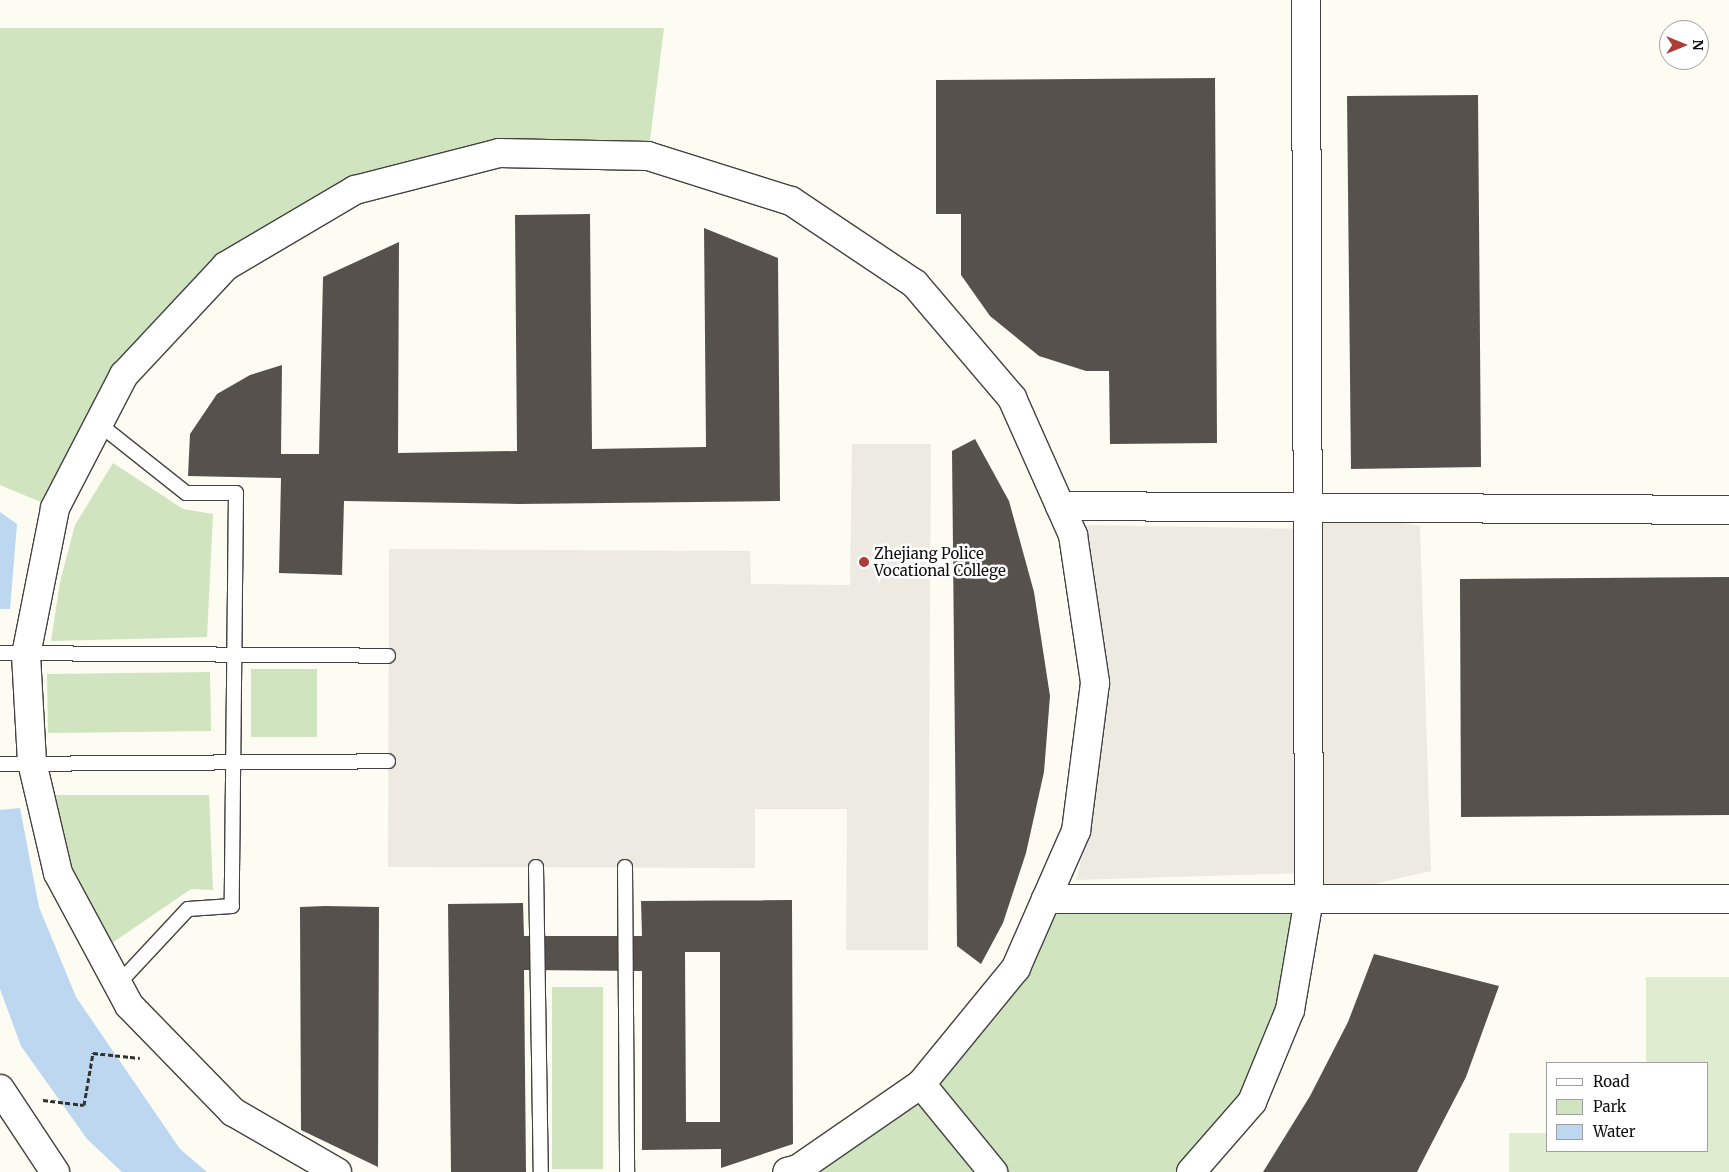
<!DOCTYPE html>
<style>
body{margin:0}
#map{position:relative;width:1729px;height:1172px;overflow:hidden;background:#fdfcf2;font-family:Merriweather,serif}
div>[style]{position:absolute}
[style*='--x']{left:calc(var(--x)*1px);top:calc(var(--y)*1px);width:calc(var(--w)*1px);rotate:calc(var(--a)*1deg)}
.green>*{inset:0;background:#cfe4bf}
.pitch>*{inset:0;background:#e0ecd0}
.plaza>*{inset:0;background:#edebe1}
.water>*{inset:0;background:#bcd7ef}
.building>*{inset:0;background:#56514c}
.path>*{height:3px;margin-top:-1.5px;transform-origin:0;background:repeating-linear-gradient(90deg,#313131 0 5px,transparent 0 7.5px)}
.roads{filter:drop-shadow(1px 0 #424242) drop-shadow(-1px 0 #424242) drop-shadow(0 1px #424242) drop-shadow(0 -1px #424242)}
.lane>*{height:14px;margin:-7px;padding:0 7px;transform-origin:7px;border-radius:7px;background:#fff}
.street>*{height:28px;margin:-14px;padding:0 14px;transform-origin:14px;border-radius:14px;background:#fff}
.dots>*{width:14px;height:14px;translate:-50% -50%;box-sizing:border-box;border:2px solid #fff;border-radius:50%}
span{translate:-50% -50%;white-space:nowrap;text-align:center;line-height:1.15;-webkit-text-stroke:5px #fff;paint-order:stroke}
.poi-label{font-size:15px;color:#0f0f0f}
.left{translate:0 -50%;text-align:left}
.legend{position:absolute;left:1546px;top:1062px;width:162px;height:90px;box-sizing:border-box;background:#fff;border:1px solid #9f9f9f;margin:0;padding:6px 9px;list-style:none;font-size:15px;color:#0f0f0f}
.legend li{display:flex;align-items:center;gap:10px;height:25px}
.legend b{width:25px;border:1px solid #9f9f9f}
.north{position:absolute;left:1659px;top:20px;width:50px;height:50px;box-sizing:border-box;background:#fff;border:1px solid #9f9f9f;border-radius:50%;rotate:90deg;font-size:14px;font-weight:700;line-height:20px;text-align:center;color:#0f0f0f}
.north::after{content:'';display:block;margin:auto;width:18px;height:22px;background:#ad3d38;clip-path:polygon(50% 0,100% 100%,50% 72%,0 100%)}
</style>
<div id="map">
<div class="green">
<i style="clip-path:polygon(0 28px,664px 28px,648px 156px,499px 153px,355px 190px,226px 266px,124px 375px,55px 508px,0 485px)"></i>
<i style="clip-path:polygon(113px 463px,183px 509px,213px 514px,207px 637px,51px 641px,60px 582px,75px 525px)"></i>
<i style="clip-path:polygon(251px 669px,317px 669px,317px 737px,251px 737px)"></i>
<i style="clip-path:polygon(210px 672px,211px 731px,48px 733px,47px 674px)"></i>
<i style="clip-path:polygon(54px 795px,209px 795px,213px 890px,191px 889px,109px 945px,91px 914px,66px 852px)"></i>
<i style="clip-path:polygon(1046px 899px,1309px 899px,1252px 1102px,1191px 1172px,787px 1172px,921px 1084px)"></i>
<i style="clip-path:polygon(552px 987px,603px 987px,603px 1169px,552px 1169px)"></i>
</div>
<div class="pitch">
<i style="clip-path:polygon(1646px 977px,1729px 977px,1729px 1172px,1509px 1172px,1509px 1133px,1548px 1133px,1548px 1151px,1708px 1151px,1708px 1063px,1646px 1063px)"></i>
</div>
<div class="plaza">
<i style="clip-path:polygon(852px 444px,931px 444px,928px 950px,846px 950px,847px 809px,755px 809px,755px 868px,388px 867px,389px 549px,750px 551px,751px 584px,850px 585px)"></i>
<i style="clip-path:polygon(1309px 506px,1420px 526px,1431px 871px,1309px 899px,1309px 873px,1076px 880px,1090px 827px,1107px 702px,1100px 613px,1087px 525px,1309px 529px)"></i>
</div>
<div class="water">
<i style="clip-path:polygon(0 512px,17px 524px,10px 609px,0 609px)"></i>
<i style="clip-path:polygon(20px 808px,39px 907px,76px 997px,180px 1149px,207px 1172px,122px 1172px,87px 1139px,21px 1046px,0 989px,0 810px)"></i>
</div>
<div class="building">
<i style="clip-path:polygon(1215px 78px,1217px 443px,1110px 444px,1109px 371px,1086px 371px,1039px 356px,990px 316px,961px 275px,961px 214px,936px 214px,936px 80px)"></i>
<i style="clip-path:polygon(1478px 95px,1481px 467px,1351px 469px,1347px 96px)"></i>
<i style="clip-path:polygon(590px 214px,592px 449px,706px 447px,704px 228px,778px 258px,780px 501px,518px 504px,344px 501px,342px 575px,279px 573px,281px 478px,188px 476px,190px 434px,217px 394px,250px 375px,282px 365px,281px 454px,319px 454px,323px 277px,399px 242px,398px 453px,517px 451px,515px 215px)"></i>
<i style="clip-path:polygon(975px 439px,1009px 501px,1034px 592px,1050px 696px,1044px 772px,1026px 853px,1003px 923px,981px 964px,957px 946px,952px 451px)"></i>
<i style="clip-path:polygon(1729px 577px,1729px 815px,1461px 817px,1460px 579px)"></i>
<i style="clip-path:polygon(evenodd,792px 900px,793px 1144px,721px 1168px,721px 1149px,642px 1150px,642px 971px,524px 970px,526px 1172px,451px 1172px,448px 904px,523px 903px,524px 936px,642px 936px,641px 901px,792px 900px,685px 952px,720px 952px,720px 1122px,686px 1122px,685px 952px)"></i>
<i style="clip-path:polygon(325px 906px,379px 907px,378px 1167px,301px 1130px,300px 907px)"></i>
<i style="clip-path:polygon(1374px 954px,1499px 986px,1466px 1077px,1421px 1164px,1417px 1172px,1263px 1172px,1310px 1096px,1348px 1022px)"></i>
</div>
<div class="path">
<i style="--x:43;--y:1100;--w:41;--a:7"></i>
<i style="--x:84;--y:1105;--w:53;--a:-80.2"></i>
<i style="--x:93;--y:1053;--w:47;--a:6.1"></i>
</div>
<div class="roads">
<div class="lane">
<i style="--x:99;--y:424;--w:111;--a:38.4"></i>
<i style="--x:186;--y:493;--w:50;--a:0"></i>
<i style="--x:236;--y:493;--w:413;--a:90.6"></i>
<i style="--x:232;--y:906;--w:44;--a:176.1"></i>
<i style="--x:188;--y:909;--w:103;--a:133"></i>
<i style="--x:0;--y:653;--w:388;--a:0.4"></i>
<i style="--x:0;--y:764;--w:388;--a:-0.4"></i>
<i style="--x:536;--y:867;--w:305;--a:89.1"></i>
<i style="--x:625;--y:867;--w:305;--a:89.6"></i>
</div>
<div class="street">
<i style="--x:1060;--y:506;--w:669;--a:0.34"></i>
<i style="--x:1046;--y:899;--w:683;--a:0"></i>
<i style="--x:921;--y:1084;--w:114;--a:50.7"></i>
<i style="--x:0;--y:1089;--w:100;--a:56.5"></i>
<i style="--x:337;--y:1172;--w:120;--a:-150"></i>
<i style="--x:233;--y:1112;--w:149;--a:-134.2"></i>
<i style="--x:129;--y:1005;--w:150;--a:-118.3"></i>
<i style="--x:58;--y:873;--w:114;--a:-103.2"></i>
<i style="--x:32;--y:762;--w:107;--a:-93.2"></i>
<i style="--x:26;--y:655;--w:150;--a:-78.8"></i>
<i style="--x:55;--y:508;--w:150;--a:-62.6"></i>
<i style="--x:124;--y:375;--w:149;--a:-46.9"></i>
<i style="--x:226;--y:266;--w:150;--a:-30.5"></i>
<i style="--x:355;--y:190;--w:149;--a:-14.4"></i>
<i style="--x:499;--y:153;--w:149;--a:1.2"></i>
<i style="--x:648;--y:156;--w:150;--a:17.5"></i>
<i style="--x:791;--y:201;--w:149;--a:33.8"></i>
<i style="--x:915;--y:284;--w:150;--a:49.6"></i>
<i style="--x:1012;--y:398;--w:150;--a:66"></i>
<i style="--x:1073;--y:535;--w:150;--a:81.5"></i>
<i style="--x:1095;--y:683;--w:149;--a:97.3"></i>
<i style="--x:1076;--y:831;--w:150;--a:113.7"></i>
<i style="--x:1016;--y:968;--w:150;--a:129.3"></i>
<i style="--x:921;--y:1084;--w:150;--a:145.4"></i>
<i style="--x:798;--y:1169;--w:11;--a:165"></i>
<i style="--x:1191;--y:1172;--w:93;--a:-48.9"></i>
<i style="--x:1252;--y:1102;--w:100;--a:-67.6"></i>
<i style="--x:1290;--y:1010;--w:113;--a:-80.3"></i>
<i style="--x:1309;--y:899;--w:899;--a:-90.19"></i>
</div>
</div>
<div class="dots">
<i style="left:864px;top:562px;background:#ad3d38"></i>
</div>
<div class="poi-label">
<span class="left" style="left:874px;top:562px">Zhejiang Police<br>Vocational College</span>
</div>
<ul class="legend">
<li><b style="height:6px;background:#fff"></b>Road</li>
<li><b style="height:14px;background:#cfe4bf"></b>Park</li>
<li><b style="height:14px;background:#bcd7ef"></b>Water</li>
</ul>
<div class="north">N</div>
</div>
